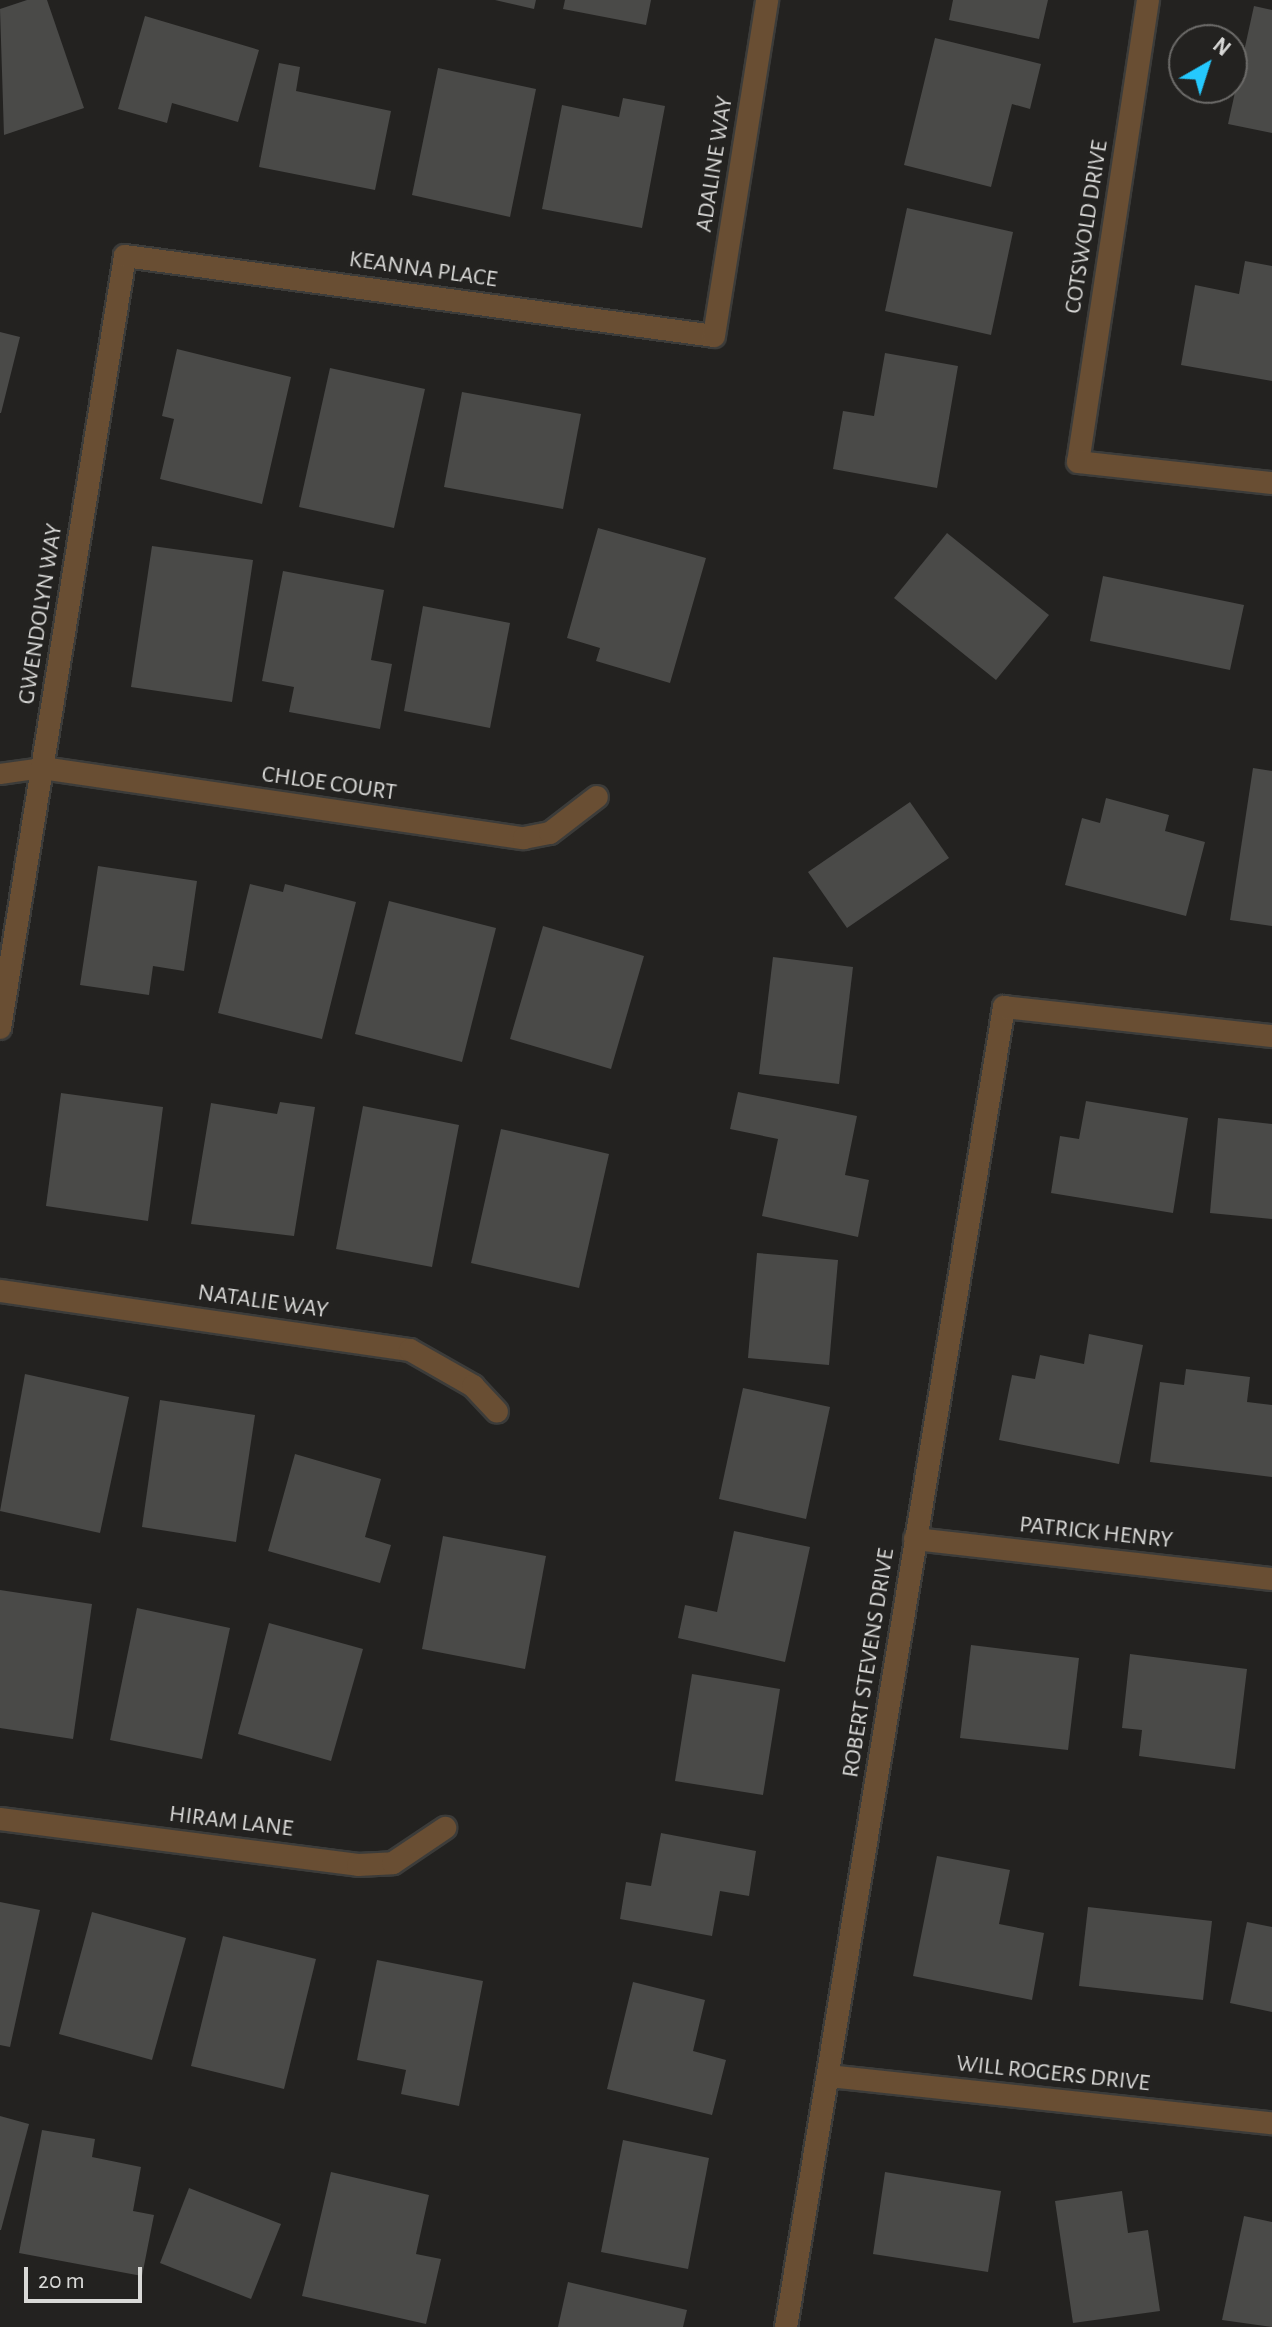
<!DOCTYPE html>
<style>
body{margin:0}
#map{position:relative;width:1272px;height:2327px;overflow:hidden;background:#232220;font-family:"Alegreya Sans",sans-serif}
div>[style]{position:absolute}
[style*='--x']{left:calc(var(--x)*1px);top:calc(var(--y)*1px);width:calc(var(--w)*1px);rotate:calc(var(--a)*1deg)}
.building>*{inset:0;background:#4a4a48}
.roads{filter:drop-shadow(2px 0 #3c3c3a) drop-shadow(-2px 0 #3c3c3a) drop-shadow(0 2px #3c3c3a) drop-shadow(0 -2px #3c3c3a)}
.service>*{height:20px;margin:-10px;padding:0 10px;transform-origin:10px;border-radius:10px;background:#694e33}
.minor>*{height:22px;margin:-11px;padding:0 11px;transform-origin:11px;border-radius:11px;background:#694e33}
span{translate:-50% -50%;white-space:nowrap;text-align:center;line-height:1.15;-webkit-text-stroke:6px #232220;paint-order:stroke}
.street-label{font-size:24px;color:#d9d9d7}
.north{position:absolute;left:1168px;top:24px;width:80px;height:80px;box-sizing:border-box;background:#232220;border:2px solid #6c6b69;border-radius:50%;rotate:39deg;font-size:22px;font-weight:700;line-height:32px;text-align:center;color:#d9d9d7}
.north::after{content:'';display:block;margin:auto;width:28px;height:36px;background:#25c9fe;clip-path:polygon(50% 0,100% 100%,50% 72%,0 100%)}
.scale{position:absolute;left:24px;top:2267px;width:118px;height:36px;box-sizing:border-box;border:4px solid #d9d9d7;border-top:0;padding-left:10px;font-size:24px;line-height:28px;white-space:nowrap;color:#d9d9d7;-webkit-text-stroke:6px #232220;paint-order:stroke}
</style>
<div id="map">
<div class="building">
<i style="clip-path:polygon(27px 0,47px 0,84px 108px,4px 135px,0 9px)"></i>
<i style="clip-path:polygon(495px 0,536px 0,534px 9px)"></i>
<i style="clip-path:polygon(565px 0,651px 0,646px 25px,563px 9px)"></i>
<i style="clip-path:polygon(953px 0,1048px 0,1039px 39px,949px 20px)"></i>
<i style="clip-path:polygon(1254px 6px,1272px 10px,1272px 133px,1228px 124px)"></i>
<i style="clip-path:polygon(145px 16px,259px 50px,238px 122px,172px 103px,167px 123px,118px 109px)"></i>
<i style="clip-path:polygon(935px 38px,1041px 64px,1030px 109px,1012px 104px,991px 187px,904px 165px)"></i>
<i style="clip-path:polygon(279px 63px,300px 67px,296px 91px,391px 111px,375px 190px,259px 167px)"></i>
<i style="clip-path:polygon(438px 68px,536px 89px,510px 217px,412px 195px)"></i>
<i style="clip-path:polygon(623px 98px,665px 106px,642px 228px,542px 209px,562px 105px,619px 117px)"></i>
<i style="clip-path:polygon(907px 208px,1013px 232px,991px 335px,885px 311px)"></i>
<i style="clip-path:polygon(1245px 261px,1272px 266px,1272px 381px,1181px 365px,1195px 285px,1239px 294px)"></i>
<i style="clip-path:polygon(0 332px,20px 337px,1px 413px,0 413px)"></i>
<i style="clip-path:polygon(177px 349px,291px 377px,262px 504px,160px 479px,174px 419px,162px 416px)"></i>
<i style="clip-path:polygon(885px 353px,958px 366px,937px 488px,833px 469px,843px 411px,874px 416px)"></i>
<i style="clip-path:polygon(330px 368px,425px 389px,394px 528px,299px 507px)"></i>
<i style="clip-path:polygon(462px 392px,581px 414px,563px 509px,444px 487px)"></i>
<i style="clip-path:polygon(598px 528px,706px 558px,670px 683px,596px 661px,600px 648px,567px 638px)"></i>
<i style="clip-path:polygon(947px 533px,1049px 615px,996px 680px,894px 598px)"></i>
<i style="clip-path:polygon(152px 546px,253px 560px,232px 702px,131px 687px)"></i>
<i style="clip-path:polygon(283px 571px,384px 590px,371px 660px,392px 664px,380px 729px,289px 712px,294px 687px,262px 681px)"></i>
<i style="clip-path:polygon(1103px 576px,1244px 605px,1230px 670px,1090px 641px)"></i>
<i style="clip-path:polygon(423px 606px,510px 623px,490px 728px,404px 711px)"></i>
<i style="clip-path:polygon(1253px 768px,1272px 771px,1272px 926px,1230px 920px)"></i>
<i style="clip-path:polygon(1106px 798px,1169px 815px,1165px 831px,1205px 842px,1186px 916px,1065px 885px,1082px 818px,1100px 823px)"></i>
<i style="clip-path:polygon(910px 802px,949px 858px,847px 928px,808px 872px)"></i>
<i style="clip-path:polygon(98px 866px,197px 881px,184px 971px,153px 966px,149px 995px,80px 985px)"></i>
<i style="clip-path:polygon(250px 884px,283px 892px,285px 884px,356px 902px,322px 1039px,218px 1013px)"></i>
<i style="clip-path:polygon(389px 901px,496px 928px,462px 1062px,355px 1034px)"></i>
<i style="clip-path:polygon(543px 926px,644px 956px,611px 1069px,510px 1039px)"></i>
<i style="clip-path:polygon(773px 957px,853px 967px,839px 1084px,759px 1074px)"></i>
<i style="clip-path:polygon(738px 1092px,857px 1116px,845px 1175px,869px 1180px,858px 1237px,762px 1216px,778px 1139px,730px 1129px)"></i>
<i style="clip-path:polygon(61px 1093px,163px 1107px,148px 1221px,46px 1206px)"></i>
<i style="clip-path:polygon(1086px 1101px,1188px 1118px,1173px 1213px,1051px 1193px,1060px 1136px,1079px 1139px)"></i>
<i style="clip-path:polygon(280px 1102px,315px 1107px,294px 1236px,191px 1224px,211px 1103px,277px 1114px)"></i>
<i style="clip-path:polygon(363px 1106px,459px 1125px,432px 1267px,336px 1249px)"></i>
<i style="clip-path:polygon(1218px 1118px,1272px 1124px,1272px 1219px,1210px 1213px)"></i>
<i style="clip-path:polygon(501px 1129px,609px 1154px,579px 1288px,471px 1263px)"></i>
<i style="clip-path:polygon(757px 1253px,838px 1260px,829px 1365px,748px 1358px)"></i>
<i style="clip-path:polygon(1089px 1334px,1143px 1345px,1119px 1464px,999px 1440px,1012px 1375px,1035px 1379px,1040px 1355px,1084px 1364px)"></i>
<i style="clip-path:polygon(1186px 1369px,1250px 1377px,1247px 1402px,1272px 1405px,1272px 1477px,1150px 1462px,1160px 1382px,1184px 1385px)"></i>
<i style="clip-path:polygon(25px 1374px,129px 1397px,100px 1533px,0 1511px)"></i>
<i style="clip-path:polygon(743px 1388px,830px 1407px,806px 1519px,719px 1499px)"></i>
<i style="clip-path:polygon(160px 1400px,255px 1415px,236px 1542px,142px 1527px)"></i>
<i style="clip-path:polygon(295px 1454px,381px 1479px,365px 1537px,391px 1545px,380px 1583px,268px 1551px)"></i>
<i style="clip-path:polygon(734px 1531px,810px 1547px,785px 1662px,678px 1638px,685px 1605px,717px 1612px)"></i>
<i style="clip-path:polygon(443px 1536px,546px 1556px,525px 1669px,422px 1649px)"></i>
<i style="clip-path:polygon(0 1590px,92px 1604px,73px 1739px,0 1728px)"></i>
<i style="clip-path:polygon(137px 1608px,230px 1628px,202px 1759px,110px 1740px)"></i>
<i style="clip-path:polygon(269px 1623px,363px 1649px,331px 1761px,238px 1734px)"></i>
<i style="clip-path:polygon(971px 1645px,1079px 1658px,1068px 1750px,960px 1738px)"></i>
<i style="clip-path:polygon(1130px 1654px,1247px 1669px,1235px 1769px,1139px 1756px,1142px 1730px,1122px 1728px)"></i>
<i style="clip-path:polygon(692px 1674px,780px 1689px,763px 1795px,675px 1781px)"></i>
<i style="clip-path:polygon(661px 1833px,756px 1851px,749px 1896px,720px 1891px,712px 1936px,620px 1919px,626px 1882px,651px 1886px)"></i>
<i style="clip-path:polygon(937px 1856px,1010px 1870px,999px 1924px,1044px 1933px,1032px 2000px,913px 1976px)"></i>
<i style="clip-path:polygon(0 1902px,40px 1910px,10px 2047px,0 2045px)"></i>
<i style="clip-path:polygon(1088px 1907px,1212px 1921px,1203px 2000px,1079px 1986px)"></i>
<i style="clip-path:polygon(92px 1912px,186px 1938px,152px 2060px,59px 2034px)"></i>
<i style="clip-path:polygon(1247px 1922px,1272px 1927px,1272px 2012px,1230px 2003px)"></i>
<i style="clip-path:polygon(223px 1936px,316px 1959px,284px 2089px,191px 2066px)"></i>
<i style="clip-path:polygon(377px 1960px,483px 1981px,459px 2106px,401px 2094px,406px 2070px,357px 2060px)"></i>
<i style="clip-path:polygon(633px 1982px,705px 2000px,693px 2051px,726px 2060px,712px 2115px,607px 2089px)"></i>
<i style="clip-path:polygon(0 2116px,29px 2124px,1px 2230px,0 2230px)"></i>
<i style="clip-path:polygon(42px 2130px,95px 2139px,92px 2157px,141px 2167px,133px 2211px,154px 2215px,142px 2276px,19px 2253px)"></i>
<i style="clip-path:polygon(623px 2140px,709px 2158px,688px 2269px,601px 2252px)"></i>
<i style="clip-path:polygon(331px 2172px,429px 2195px,416px 2254px,441px 2259px,426px 2324px,302px 2296px)"></i>
<i style="clip-path:polygon(885px 2172px,1001px 2191px,988px 2272px,873px 2254px)"></i>
<i style="clip-path:polygon(189px 2188px,281px 2224px,251px 2299px,160px 2263px)"></i>
<i style="clip-path:polygon(1122px 2191px,1128px 2233px,1148px 2230px,1160px 2311px,1073px 2323px,1055px 2201px)"></i>
<i style="clip-path:polygon(1244px 2216px,1272px 2222px,1272px 2327px,1222px 2320px)"></i>
<i style="clip-path:polygon(568px 2282px,687px 2310px,683px 2327px,558px 2327px)"></i>
</div>
<div class="roads">
<div class="service">
<i style="--x:0;--y:774;--w:42;--a:-8.1"></i>
</div>
<div class="minor">
<i style="--x:1148;--y:0;--w:467;--a:98.6"></i>
<i style="--x:1078;--y:462;--w:195;--a:6.2"></i>
<i style="--x:42;--y:768;--w:487;--a:8.3"></i>
<i style="--x:524;--y:838;--w:26;--a:-11"></i>
<i style="--x:550;--y:833;--w:59;--a:-37.5"></i>
<i style="--x:0;--y:1028;--w:782;--a:-80.8"></i>
<i style="--x:125;--y:256;--w:594;--a:7.73"></i>
<i style="--x:714;--y:336;--w:340;--a:-81"></i>
<i style="--x:0;--y:1291;--w:414;--a:8.2"></i>
<i style="--x:410;--y:1350;--w:73;--a:29.7"></i>
<i style="--x:473;--y:1386;--w:35;--a:47"></i>
<i style="--x:915;--y:1539;--w:359;--a:6.4"></i>
<i style="--x:0;--y:1819;--w:361;--a:7.3"></i>
<i style="--x:358;--y:1865;--w:35;--a:-3"></i>
<i style="--x:393;--y:1863;--w:63;--a:-33.9"></i>
<i style="--x:829;--y:2076;--w:445;--a:6.1"></i>
<i style="--x:786;--y:2327;--w:1338;--a:-80.62"></i>
<i style="--x:1004;--y:1007;--w:270;--a:6.2"></i>
</div>
</div>
<div class="street-label">
<span style="left:715px;top:164px;rotate:-81deg">ADALINE WAY</span>
<span style="left:1087px;top:227px;rotate:-81deg">COTSWOLD DRIVE</span>
<span style="left:423px;top:270px;rotate:8deg">KEANNA PLACE</span>
<span style="left:41px;top:614px;rotate:-81deg">GWENDOLYN WAY</span>
<span style="left:329px;top:784px;rotate:8deg">CHLOE COURT</span>
<span style="left:263px;top:1302px;rotate:8deg">NATALIE WAY</span>
<span style="left:1096px;top:1533px;rotate:6deg">PATRICK HENRY</span>
<span style="left:869px;top:1663px;rotate:-81deg">ROBERT STEVENS DRIVE</span>
<span style="left:231px;top:1822px;rotate:7deg">HIRAM LANE</span>
<span style="left:1053px;top:2074px;rotate:6deg">WILL ROGERS DRIVE</span>
</div>
<div class="north">N</div>
<div class="scale">20 m</div>
</div>
